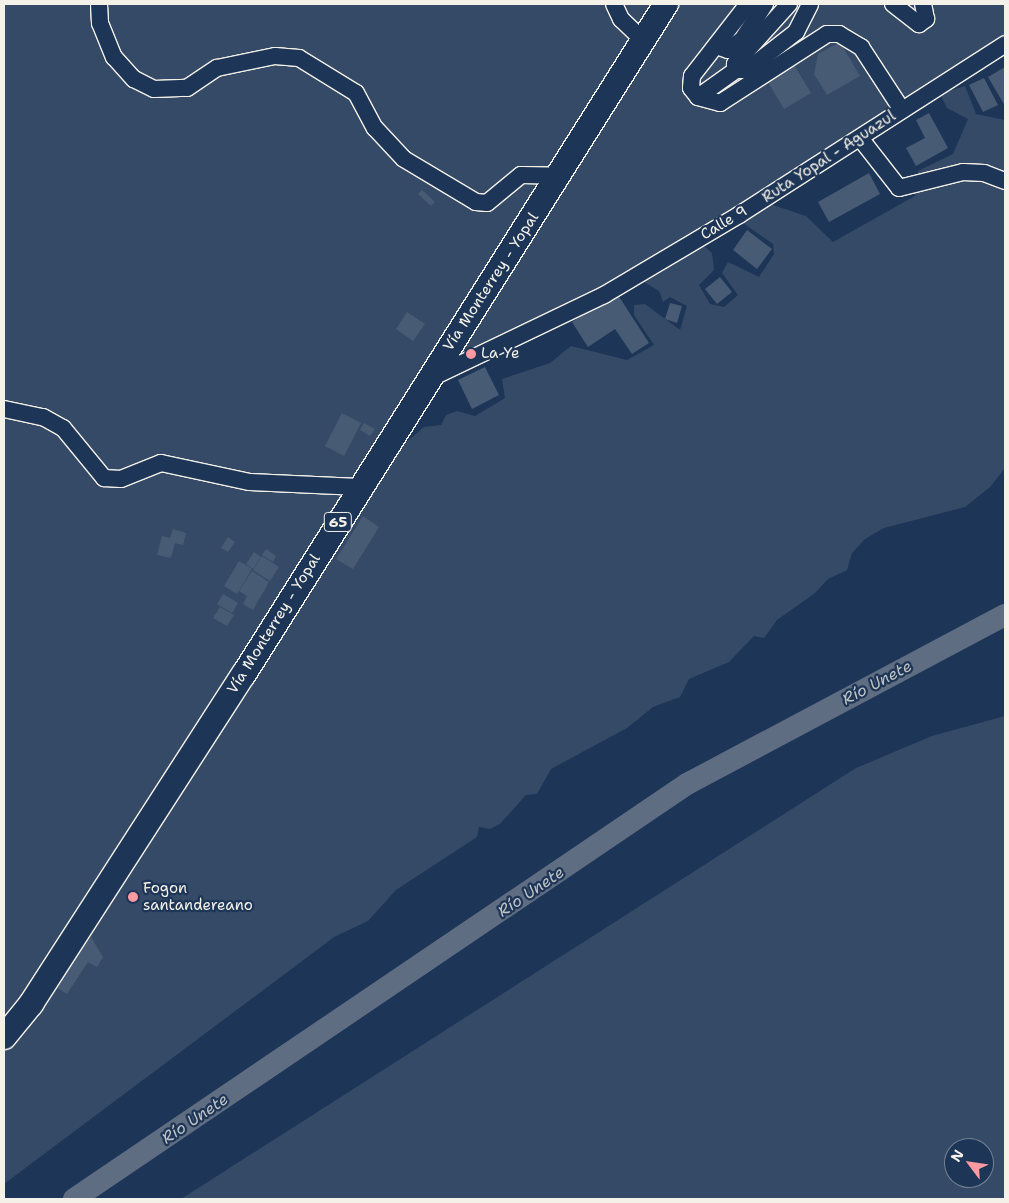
<!DOCTYPE html>
<meta charset="utf-8">
<style>
body{margin:0}
#map{position:relative;width:1009px;height:1203px;overflow:hidden;background:#1d3557;font-family:"Shantell Sans",sans-serif}
div>[style]{position:absolute}
[style*='--x']{left:calc(var(--x)*1px);top:calc(var(--y)*1px);width:calc(var(--w)*1px);rotate:calc(var(--a)*1deg)}
.green>*{inset:0;background:#354a67}
.river>*{height:22px;margin:-11px;padding:0 11px;transform-origin:11px;border-radius:11px;background:#5e6d82}
.building>*{inset:0;background:#485b74}
.roads{filter:drop-shadow(1px 0 #f4f1e8) drop-shadow(-1px 0 #f4f1e8) drop-shadow(0 1px #f4f1e8) drop-shadow(0 -1px #f4f1e8)}
.minor>*{height:16px;margin:-8px;padding:0 8px;transform-origin:8px;border-radius:8px;background:#1d3557}
.highway>*{height:24px;margin:-12px;padding:0 12px;transform-origin:12px;border-radius:12px;background:#1d3557}
.dots>*{width:14px;height:14px;translate:-50% -50%;box-sizing:border-box;border:2px solid #1d3557;border-radius:50%}
span{translate:-50% -50%;white-space:nowrap;text-align:center;line-height:1.15;-webkit-text-stroke:4.5px #1d3557;paint-order:stroke}
.shield-label span{padding:1px 4px;background:#1d3557;border:1px solid;border-radius:4px;-webkit-text-stroke-width:0}
.shield-label{font-size:14px;color:#f4f1e8;font-weight:700}
.street-label{font-size:15px;color:#f4f1e8}
.poi-label{font-size:15px;color:#f4f1e8}
.left{translate:0 -50%;text-align:left}
.water-label{font-size:16px;color:#c0c3c4;font-style:italic}
.frame{position:absolute;inset:0;border:5px solid #f4f1e8;pointer-events:none}
.north{position:absolute;left:944px;top:1138px;width:50px;height:50px;box-sizing:border-box;background:#1d3557;border:1px solid #738091;border-radius:50%;rotate:301deg;font-size:14px;font-weight:700;line-height:20px;text-align:center;color:#f4f1e8}
.north::after{content:'';display:block;margin:auto;width:18px;height:22px;background:#ff9aa2;clip-path:polygon(50% 0,100% 100%,50% 72%,0 100%)}
</style>
<div id="map">
<div class="green">
<i style="clip-path:polygon(4px 4px,1005px 4px,1005px 34px,822px 154px,622px 276px,423px 374px,4px 1026px)"></i>
<i style="clip-path:polygon(965px 86px,976px 114px,1005px 120px,1005px 468px,990px 487px,965px 507px,884px 528px,865px 539px,852px 553px,847px 570px,828px 579px,815px 593px,777px 620px,764px 638px,754px 636px,729px 662px,689px 679px,680px 697px,653px 707px,627px 728px,551px 769px,537px 794px,526px 795px,500px 824px,490px 829px,479px 827px,477px 837px,396px 890px,368px 921px,334px 937px,4px 1184px,4px 1051px,39px 1010px,392px 454px,424px 427px,441px 425px,446px 415px,457px 411px,475px 416px,505px 398px,502px 379px,550px 363px,571px 346px,627px 360px,654px 345px,634px 315px,634px 305px,645px 304px,680px 330px,687px 306px,670px 297px,663px 302px,659px 291px,644px 282px,704px 246px,712px 253px,714px 270px,699px 285px,710px 304px,724px 307px,738px 295px,722px 273px,728px 262px,759px 277px,774px 254px,773px 244px,739px 220px,770px 204px,806px 216px,833px 242px,915px 196px,918px 171px,953px 154px,968px 119px,947px 108px,940px 94px)"></i>
<i style="clip-path:polygon(evenodd,1005px 716px,1005px 1199px,181px 1199px,856px 768px,932px 736px,1005px 716px,954px 1148px,984px 1148px,984px 1178px,954px 1178px,954px 1148px)"></i>
</div>
<div class="river">
<i style="--x:74;--y:1199;--w:740;--a:-34.1"></i>
<i style="--x:687;--y:784;--w:360;--a:-28"></i>
</div>
<div class="building">
<i style="clip-path:polygon(840px 42px,860px 76px,827px 95px,814px 74px,818px 54px)"></i>
<i style="clip-path:polygon(793px 63px,811px 93px,784px 109px,766px 79px)"></i>
<i style="clip-path:polygon(1005px 67px,1005px 106px,988px 77px)"></i>
<i style="clip-path:polygon(984px 78px,998px 105px,983px 112px,969px 85px)"></i>
<i style="clip-path:polygon(929px 113px,948px 148px,916px 166px,906px 148px,925px 138px,916px 120px)"></i>
<i style="clip-path:polygon(869px 173px,880px 194px,829px 222px,818px 202px)"></i>
<i style="clip-path:polygon(422px 190px,435px 202px,431px 206px,418px 194px)"></i>
<i style="clip-path:polygon(747px 230px,772px 249px,757px 269px,733px 250px)"></i>
<i style="clip-path:polygon(720px 277px,732px 292px,717px 304px,705px 289px)"></i>
<i style="clip-path:polygon(616px 292px,649px 343px,632px 354px,615px 329px,588px 347px,572px 322px)"></i>
<i style="clip-path:polygon(670px 303px,682px 306px,677px 323px,665px 319px)"></i>
<i style="clip-path:polygon(407px 312px,425px 324px,413px 341px,396px 329px)"></i>
<i style="clip-path:polygon(485px 367px,499px 395px,472px 409px,458px 380px)"></i>
<i style="clip-path:polygon(342px 413px,361px 423px,344px 456px,325px 446px)"></i>
<i style="clip-path:polygon(364px 423px,375px 429px,370px 436px,360px 430px)"></i>
<i style="clip-path:polygon(363px 516px,379px 527px,353px 569px,336px 559px)"></i>
<i style="clip-path:polygon(173px 529px,186px 533px,183px 545px,175px 543px,171px 558px,157px 555px,162px 536px,170px 538px)"></i>
<i style="clip-path:polygon(228px 537px,235px 542px,228px 552px,221px 548px)"></i>
<i style="clip-path:polygon(266px 549px,276px 556px,273px 562px,262px 555px)"></i>
<i style="clip-path:polygon(254px 552px,261px 557px,253px 569px,246px 564px)"></i>
<i style="clip-path:polygon(262px 556px,279px 567px,270px 581px,253px 570px)"></i>
<i style="clip-path:polygon(239px 561px,252px 569px,237px 594px,224px 586px)"></i>
<i style="clip-path:polygon(252px 571px,269px 582px,253px 610px,243px 604px,247px 596px,239px 591px)"></i>
<i style="clip-path:polygon(223px 594px,238px 603px,232px 613px,217px 604px)"></i>
<i style="clip-path:polygon(220px 607px,234px 615px,227px 626px,213px 618px)"></i>
<i style="clip-path:polygon(91px 937px,103px 957px,97px 967px,88px 962px,67px 994px,54px 986px)"></i>
</div>
<div class="roads">
<div class="minor">
<i style="--x:99;--y:4;--w:19;--a:87"></i>
<i style="--x:100;--y:23;--w:37;--a:68"></i>
<i style="--x:114;--y:57;--w:30;--a:48"></i>
<i style="--x:134;--y:79;--w:22;--a:27"></i>
<i style="--x:154;--y:89;--w:33;--a:-2"></i>
<i style="--x:187;--y:88;--w:36;--a:-34"></i>
<i style="--x:217;--y:68;--w:59;--a:-11.7"></i>
<i style="--x:275;--y:56;--w:24;--a:5"></i>
<i style="--x:299;--y:58;--w:67;--a:31.6"></i>
<i style="--x:356;--y:93;--w:40;--a:62"></i>
<i style="--x:375;--y:128;--w:42;--a:46.9"></i>
<i style="--x:404;--y:159;--w:84;--a:30.8"></i>
<i style="--x:476;--y:202;--w:11;--a:5"></i>
<i style="--x:487;--y:203;--w:44;--a:-39.5"></i>
<i style="--x:521;--y:175;--w:39;--a:1"></i>
<i style="--x:614;--y:4;--w:17;--a:65"></i>
<i style="--x:621;--y:19;--w:30;--a:44"></i>
<i style="--x:748;--y:4;--w:91;--a:127.9"></i>
<i style="--x:692;--y:76;--w:12;--a:95"></i>
<i style="--x:691;--y:88;--w:11;--a:52"></i>
<i style="--x:698;--y:97;--w:23;--a:15"></i>
<i style="--x:720;--y:103;--w:127;--a:-32.8"></i>
<i style="--x:827;--y:34;--w:12;--a:0"></i>
<i style="--x:839;--y:34;--w:26;--a:31"></i>
<i style="--x:861;--y:47;--w:75;--a:56.9"></i>
<i style="--x:789;--y:4;--w:81;--a:132"></i>
<i style="--x:735;--y:64;--w:6;--a:81"></i>
<i style="--x:736;--y:70;--w:11;--a:0"></i>
<i style="--x:747;--y:70;--w:62;--a:-37.8"></i>
<i style="--x:796;--y:32;--w:31;--a:-63"></i>
<i style="--x:893;--y:4;--w:33;--a:38"></i>
<i style="--x:919;--y:24;--w:9;--a:-36"></i>
<i style="--x:926;--y:19;--w:15;--a:-101"></i>
<i style="--x:716;--y:46;--w:13;--a:18"></i>
<i style="--x:728;--y:50;--w:17;--a:-36"></i>
<i style="--x:742;--y:40;--w:43;--a:-57.4"></i>
<i style="--x:698;--y:97;--w:47;--a:-35.4"></i>
<i style="--x:860;--y:138;--w:63;--a:52"></i>
<i style="--x:899;--y:188;--w:66;--a:-14"></i>
<i style="--x:963;--y:172;--w:21;--a:3"></i>
<i style="--x:984;--y:173;--w:22;--a:21"></i>
<i style="--x:431;--y:378;--w:192;--a:-25.6"></i>
<i style="--x:604;--y:295;--w:157;--a:-30.7"></i>
<i style="--x:739;--y:215;--w:316;--a:-32.7"></i>
<i style="--x:4;--y:409;--w:40;--a:12"></i>
<i style="--x:43;--y:417;--w:23;--a:29"></i>
<i style="--x:63;--y:428;--w:65;--a:50.6"></i>
<i style="--x:104;--y:478;--w:17;--a:3"></i>
<i style="--x:121;--y:479;--w:43;--a:-21.8"></i>
<i style="--x:161;--y:463;--w:91;--a:12.1"></i>
<i style="--x:250;--y:482;--w:109;--a:2.6"></i>
</div>
<div class="highway">
<i style="--x:4;--y:1037;--w:43;--a:-50.7"></i>
<i style="--x:31;--y:1004;--w:393;--a:-57.2"></i>
<i style="--x:244;--y:674;--w:792;--a:-57.8"></i>
</div>
</div>
<div class="dots">
<i style="left:471px;top:354px;background:#ff9aa2"></i>
<i style="left:133px;top:897px;background:#ff9aa2"></i>
</div>
<div class="shield-label">
<span style="left:338px;top:522px">65</span>
</div>
<div class="street-label">
<span style="left:829px;top:157px;rotate:-33deg">Ruta Yopal - Aguazul</span>
<span style="left:724px;top:223px;rotate:-31deg">Calle 9</span>
<span style="left:491px;top:282px;rotate:-57deg">Vía Monterrey - Yopal</span>
<span style="left:274px;top:624px;rotate:-58deg">Vía Monterrey - Yopal</span>
</div>
<div class="poi-label">
<span class="left" style="left:481px;top:354px">La Ye</span>
<span class="left" style="left:143px;top:897px">Fogon<br>santandereano</span>
</div>
<div class="water-label">
<span style="left:877px;top:683px;rotate:-28deg">Río Unete</span>
<span style="left:531px;top:892px;rotate:-34deg">Río Unete</span>
<span style="left:195px;top:1119px;rotate:-34deg">Río Unete</span>
</div>
<div class="frame"></div>
<div class="north">N</div>
</div>
